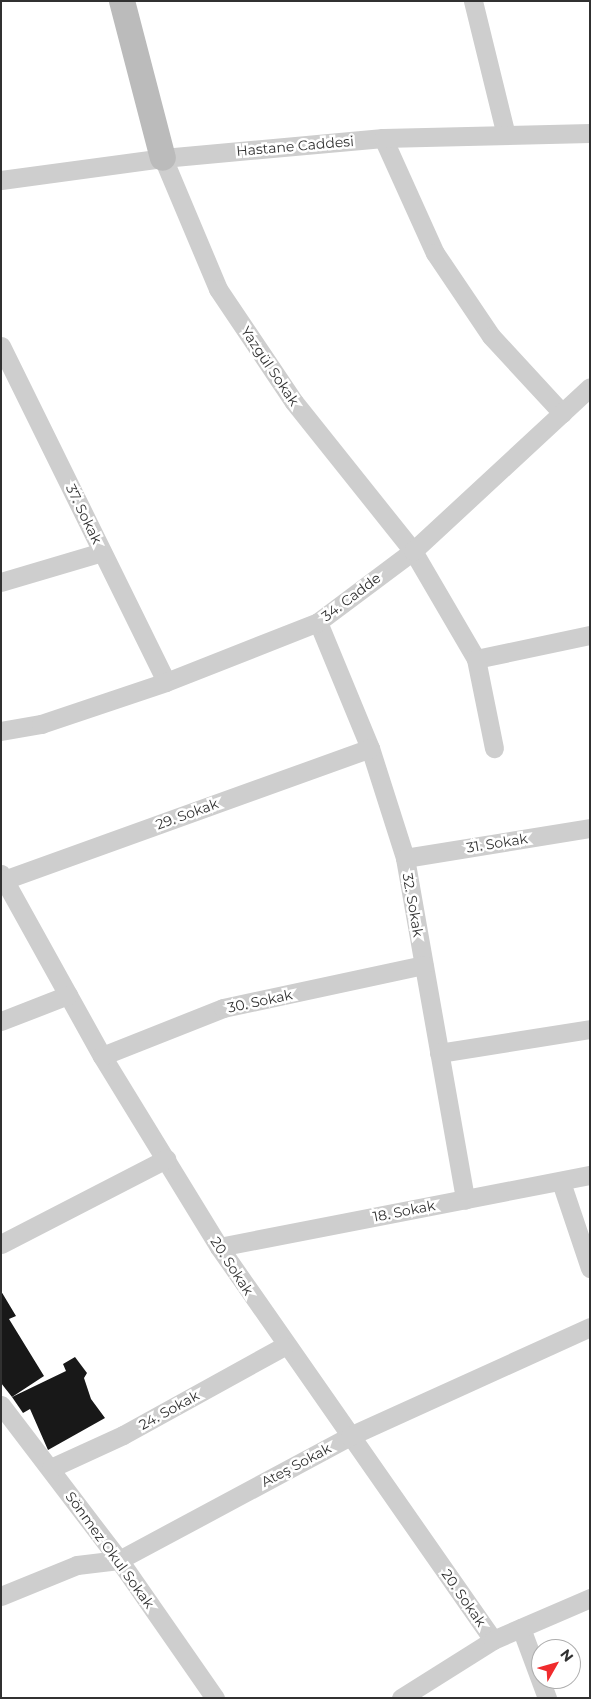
<!DOCTYPE html>
<meta charset="utf-8">
<style>
body{margin:0}
#map{position:relative;width:591px;height:1699px;overflow:hidden;background:#fff;font-family:Montserrat,sans-serif}
div>[style]{position:absolute}
[style*='--x']{left:calc(var(--x)*1px);top:calc(var(--y)*1px);width:calc(var(--w)*1px);rotate:calc(var(--a)*1deg)}
.building>*{inset:0;background:#181818}
.street>*{height:19px;margin:-9.5px;padding:0 9.5px;transform-origin:9.5px;border-radius:9.5px;background:#cecece}
.secondary>*{height:26px;margin:-13px;padding:0 13px;transform-origin:13px;border-radius:13px;background:#bbb}
span{translate:-50% -50%;white-space:nowrap;text-align:center;line-height:1.15;-webkit-text-stroke:5px #fff;paint-order:stroke}
.street-label{font-size:14px;color:#313131}
.frame{position:absolute;inset:0;border:2px solid #313131;pointer-events:none}
.north{position:absolute;left:531px;top:1639px;width:50px;height:50px;box-sizing:border-box;background:#fff;border:1px solid #adadad;border-radius:50%;rotate:52deg;font-size:14px;font-weight:700;line-height:20px;text-align:center;color:#313131}
.north::after{content:'';display:block;margin:auto;width:18px;height:22px;background:#f02b2d;clip-path:polygon(50% 0,100% 100%,50% 72%,0 100%)}
</style>
<div id="map">
<div class="building">
<i style="clip-path:polygon(1px 1291px,16px 1316px,9px 1319px,44px 1376px,12px 1397px,1px 1383px)"></i>
<i style="clip-path:polygon(75px 1357px,87px 1373px,84px 1378px,91px 1399px,105px 1418px,48px 1450px,30px 1409px,23px 1413px,12px 1397px,66px 1371px,63px 1364px)"></i>
</div>
<div class="street">
<i style="--x:473;--y:1;--w:138;--a:76.2"></i>
<i style="--x:383;--y:138;--w:126;--a:65.7"></i>
<i style="--x:435;--y:253;--w:100;--a:56"></i>
<i style="--x:491;--y:336;--w:105;--a:47.3"></i>
<i style="--x:163;--y:158;--w:142;--a:67.2"></i>
<i style="--x:218;--y:289;--w:136;--a:56.1"></i>
<i style="--x:294;--y:402;--w:191;--a:51.4"></i>
<i style="--x:413;--y:551;--w:125;--a:59.7"></i>
<i style="--x:476;--y:659;--w:116;--a:-11.9"></i>
<i style="--x:1;--y:180;--w:163;--a:-7.7"></i>
<i style="--x:163;--y:158;--w:221;--a:-5.2"></i>
<i style="--x:383;--y:138;--w:207;--a:-1.4"></i>
<i style="--x:1;--y:346;--w:374;--a:63.8"></i>
<i style="--x:1;--y:582;--w:105;--a:-16.5"></i>
<i style="--x:318;--y:622;--w:136;--a:67.6"></i>
<i style="--x:370;--y:748;--w:115;--a:72.3"></i>
<i style="--x:405;--y:858;--w:347;--a:80"></i>
<i style="--x:476;--y:659;--w:91;--a:78.6"></i>
<i style="--x:1;--y:731;--w:41;--a:-9.9"></i>
<i style="--x:41;--y:724;--w:132;--a:-18.6"></i>
<i style="--x:166;--y:682;--w:163;--a:-21.5"></i>
<i style="--x:318;--y:622;--w:119;--a:-36.8"></i>
<i style="--x:413;--y:551;--w:241;--a:-42.8"></i>
<i style="--x:405;--y:858;--w:187;--a:-9.2"></i>
<i style="--x:1;--y:874;--w:208;--a:61"></i>
<i style="--x:102;--y:1056;--w:224;--a:58.5"></i>
<i style="--x:219;--y:1247;--w:479;--a:55.1"></i>
<i style="--x:4;--y:880;--w:389;--a:-19.8"></i>
<i style="--x:1;--y:1021;--w:72;--a:-21.2"></i>
<i style="--x:439;--y:1053;--w:153;--a:-9"></i>
<i style="--x:102;--y:1056;--w:130;--a:-21.6"></i>
<i style="--x:223;--y:1008;--w:205;--a:-12.1"></i>
<i style="--x:561;--y:1182;--w:91;--a:71.4"></i>
<i style="--x:1;--y:1244;--w:186;--a:-27.3"></i>
<i style="--x:219;--y:1247;--w:378;--a:-11"></i>
<i style="--x:1;--y:1405;--w:195;--a:52.7"></i>
<i style="--x:119;--y:1560;--w:168;--a:55.2"></i>
<i style="--x:51;--y:1468;--w:79;--a:-24.6"></i>
<i style="--x:123;--y:1435;--w:184;--a:-28.9"></i>
<i style="--x:1;--y:1596;--w:82;--a:-22.2"></i>
<i style="--x:77;--y:1565;--w:42;--a:-6.8"></i>
<i style="--x:119;--y:1560;--w:262;--a:-28.2"></i>
<i style="--x:350;--y:1436;--w:264;--a:-24.4"></i>
<i style="--x:521;--y:1628;--w:75;--a:69.6"></i>
<i style="--x:401;--y:1698;--w:109;--a:-32.2"></i>
<i style="--x:493;--y:1640;--w:106;--a:-23.4"></i>
</div>
<div class="secondary">
<i style="--x:122;--y:1;--w:162;--a:75.4"></i>
</div>
<div class="street-label">
<span style="left:295px;top:146px;rotate:-5deg">Hastane Caddesi</span>
<span style="left:270px;top:366px;rotate:56deg">Yazgül Sokak</span>
<span style="left:84px;top:514px;rotate:64deg">37. Sokak</span>
<span style="left:351px;top:597px;rotate:-37deg">34. Cadde</span>
<span style="left:187px;top:814px;rotate:-20deg">29. Sokak</span>
<span style="left:497px;top:843px;rotate:-9deg">31. Sokak</span>
<span style="left:413px;top:905px;rotate:80deg">32. Sokak</span>
<span style="left:260px;top:1001px;rotate:-12deg">30. Sokak</span>
<span style="left:404px;top:1211px;rotate:-11deg">18. Sokak</span>
<span style="left:232px;top:1266px;rotate:57deg">20. Sokak</span>
<span style="left:169px;top:1410px;rotate:-29deg">24. Sokak</span>
<span style="left:296px;top:1465px;rotate:-28deg">Ateş Sokak</span>
<span style="left:110px;top:1550px;rotate:54deg">Sönmez Okul Sokak</span>
<span style="left:464px;top:1598px;rotate:55deg">20. Sokak</span>
</div>
<div class="frame"></div>
<div class="north">N</div>
</div>
